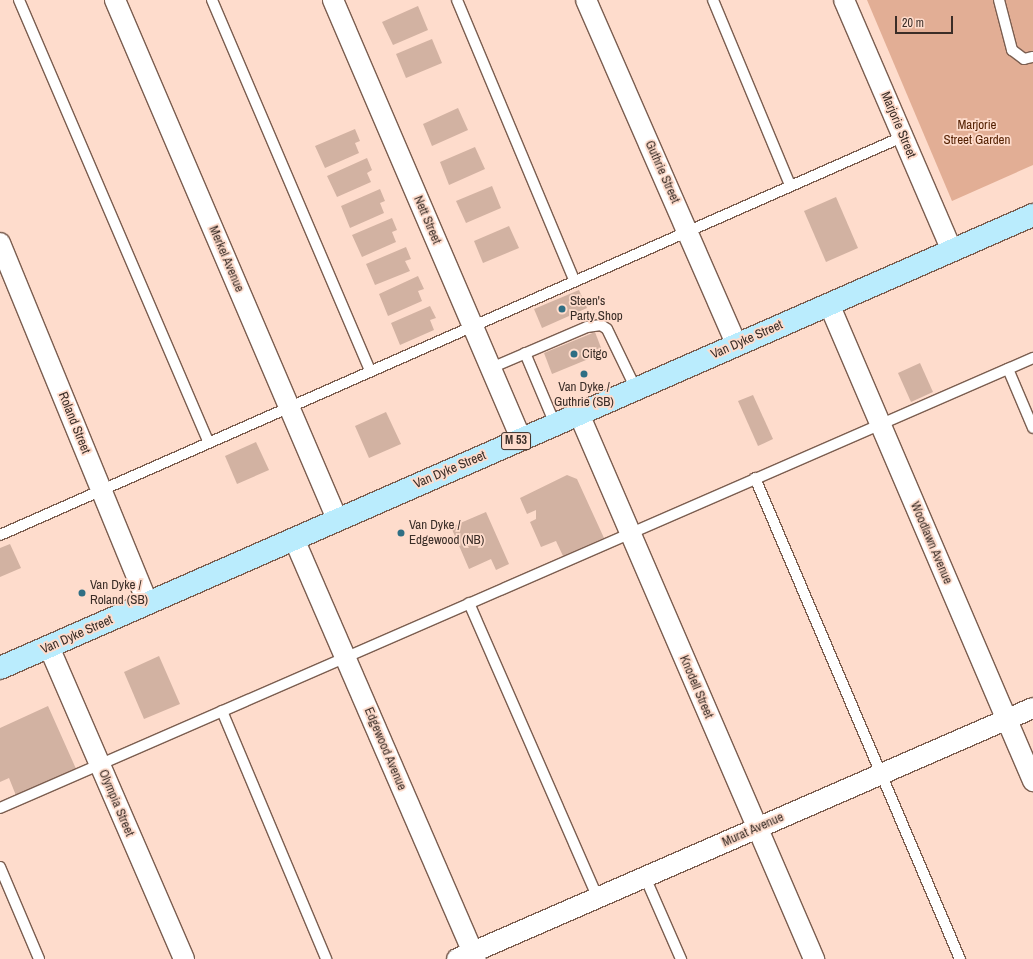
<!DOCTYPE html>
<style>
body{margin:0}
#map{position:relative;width:1033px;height:959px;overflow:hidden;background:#fedccc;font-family:"Archivo Narrow",sans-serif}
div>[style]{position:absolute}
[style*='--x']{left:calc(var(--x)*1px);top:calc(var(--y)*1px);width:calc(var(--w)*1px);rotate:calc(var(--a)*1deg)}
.green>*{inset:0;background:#e2ae95}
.building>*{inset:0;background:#d2b2a2}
.roads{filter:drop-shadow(1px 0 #7b5e50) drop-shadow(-1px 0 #7b5e50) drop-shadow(0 1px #7b5e50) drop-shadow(0 -1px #7b5e50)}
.service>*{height:10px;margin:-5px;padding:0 5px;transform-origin:5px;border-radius:5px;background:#fff}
.minor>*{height:20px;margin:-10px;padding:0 10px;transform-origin:10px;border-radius:10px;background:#fff}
.primary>*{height:22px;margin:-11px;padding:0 11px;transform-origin:11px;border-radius:11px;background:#baecfd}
.dots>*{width:11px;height:11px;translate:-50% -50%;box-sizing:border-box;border:2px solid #fedccc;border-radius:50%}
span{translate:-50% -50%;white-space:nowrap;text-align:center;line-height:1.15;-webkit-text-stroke:3.5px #fedccc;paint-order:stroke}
.shield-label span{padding:1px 3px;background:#fedccc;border:1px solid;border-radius:3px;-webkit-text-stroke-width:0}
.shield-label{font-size:12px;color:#3a2d27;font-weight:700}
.street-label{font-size:13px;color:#3a2d27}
.park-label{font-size:13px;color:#531f00}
.poi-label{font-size:13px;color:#3a2d27}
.left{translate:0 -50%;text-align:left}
.scale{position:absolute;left:895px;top:16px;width:58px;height:18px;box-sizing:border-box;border:2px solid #3a2d27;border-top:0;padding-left:5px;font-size:12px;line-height:14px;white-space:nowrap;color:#3a2d27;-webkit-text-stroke:3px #fedccc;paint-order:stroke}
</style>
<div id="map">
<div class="green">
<i style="clip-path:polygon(867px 0,1033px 0,1033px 165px,952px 201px)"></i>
</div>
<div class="building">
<i style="clip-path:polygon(418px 6px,428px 30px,393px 45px,382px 22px)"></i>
<i style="clip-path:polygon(432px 39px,442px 63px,406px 78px,396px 54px)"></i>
<i style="clip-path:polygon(458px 108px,468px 130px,432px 146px,423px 124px)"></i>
<i style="clip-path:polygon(355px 129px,360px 141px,355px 143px,359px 153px,325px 168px,315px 146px)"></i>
<i style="clip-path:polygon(475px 147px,485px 169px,449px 185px,440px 162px)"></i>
<i style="clip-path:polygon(367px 158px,372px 170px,367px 173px,371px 182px,337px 197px,327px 176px)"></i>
<i style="clip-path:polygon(492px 186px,501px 208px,466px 223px,456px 201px)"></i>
<i style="clip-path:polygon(380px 189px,385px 201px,380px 203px,384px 213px,350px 228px,341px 206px)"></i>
<i style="clip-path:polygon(836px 197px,858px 248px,826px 262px,804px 211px)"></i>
<i style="clip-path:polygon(392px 218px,397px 230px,392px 232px,396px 242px,362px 257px,352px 235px)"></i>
<i style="clip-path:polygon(509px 226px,519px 248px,483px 263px,474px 241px)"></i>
<i style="clip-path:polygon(406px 247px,411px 259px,405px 261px,410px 271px,375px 285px,366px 264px)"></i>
<i style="clip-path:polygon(418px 276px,424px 289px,418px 291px,422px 301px,388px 316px,379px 294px)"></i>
<i style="clip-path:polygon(579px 290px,587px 308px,542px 328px,534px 309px)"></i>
<i style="clip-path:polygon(430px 306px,436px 318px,430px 320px,434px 330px,400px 345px,391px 323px)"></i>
<i style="clip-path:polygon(595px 332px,603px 353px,552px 374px,544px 353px)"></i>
<i style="clip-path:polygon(920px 363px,933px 392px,911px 402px,898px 373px)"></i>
<i style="clip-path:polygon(753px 395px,773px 439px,758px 446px,738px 401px)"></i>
<i style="clip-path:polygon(386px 412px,401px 444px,369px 458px,355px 426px)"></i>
<i style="clip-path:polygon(256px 442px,269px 470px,237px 484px,225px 456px)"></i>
<i style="clip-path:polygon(567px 475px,577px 479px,604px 538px,563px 556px,556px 541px,541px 547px,530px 522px,536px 519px,536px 510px,527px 514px,520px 498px)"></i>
<i style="clip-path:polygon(486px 512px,509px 564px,496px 570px,491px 559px,469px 569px,451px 527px)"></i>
<i style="clip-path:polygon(10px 544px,21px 568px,0 577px,0 548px)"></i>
<i style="clip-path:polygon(159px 656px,180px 704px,144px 719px,124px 672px)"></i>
<i style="clip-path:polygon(48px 706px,77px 771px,17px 798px,9px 778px,0 782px,0 728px)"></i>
</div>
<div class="roads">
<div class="service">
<i style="--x:19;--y:0;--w:481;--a:66.8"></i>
<i style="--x:212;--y:0;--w:402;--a:66.9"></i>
<i style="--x:457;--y:0;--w:303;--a:67.3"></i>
<i style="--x:713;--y:0;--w:200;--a:67.4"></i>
<i style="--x:999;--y:0;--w:52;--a:75.4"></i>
<i style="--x:1012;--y:50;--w:15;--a:37"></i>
<i style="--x:1024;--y:59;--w:9;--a:-13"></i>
<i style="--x:525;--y:353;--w:77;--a:67.1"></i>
<i style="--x:491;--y:368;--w:104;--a:-23.1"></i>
<i style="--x:587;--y:327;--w:14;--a:-8"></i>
<i style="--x:601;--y:325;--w:7;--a:34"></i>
<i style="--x:607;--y:329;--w:67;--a:64.2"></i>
<i style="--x:1008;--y:369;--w:64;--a:67"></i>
<i style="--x:755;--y:478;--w:523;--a:66.92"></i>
<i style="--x:0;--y:535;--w:986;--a:-23.81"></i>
<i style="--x:469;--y:603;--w:322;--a:66.4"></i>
<i style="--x:222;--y:711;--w:269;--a:67.2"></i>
<i style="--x:0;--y:808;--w:1127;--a:-23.54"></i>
<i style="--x:0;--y:867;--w:100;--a:67"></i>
<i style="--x:645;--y:877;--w:90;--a:66.3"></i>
</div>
<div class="minor">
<i style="--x:115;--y:0;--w:564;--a:66.84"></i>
<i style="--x:333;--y:0;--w:478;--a:66.8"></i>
<i style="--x:586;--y:0;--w:377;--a:66.4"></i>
<i style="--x:844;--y:0;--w:273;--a:66.7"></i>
<i style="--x:0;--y:243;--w:389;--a:67.7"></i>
<i style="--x:829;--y:304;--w:519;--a:66.84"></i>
<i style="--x:579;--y:414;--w:594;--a:66.67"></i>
<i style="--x:294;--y:539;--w:458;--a:66.6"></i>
<i style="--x:49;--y:647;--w:340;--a:66.6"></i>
<i style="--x:457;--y:959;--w:628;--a:-23.55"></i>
</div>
<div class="primary">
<i style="--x:0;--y:668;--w:1128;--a:-23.68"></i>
</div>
</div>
<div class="dots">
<i style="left:562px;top:309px;background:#2f6f84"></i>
<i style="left:574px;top:354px;background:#2f6f84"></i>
<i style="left:584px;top:374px;background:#2f6f84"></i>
<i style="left:401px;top:533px;background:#2f6f84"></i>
<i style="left:82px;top:593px;background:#2f6f84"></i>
</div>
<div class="shield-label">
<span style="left:516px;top:441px">M 53</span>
</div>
<div class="street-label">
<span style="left:898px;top:125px;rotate:67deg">Marjorie Street</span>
<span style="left:662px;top:172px;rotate:66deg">Guthrie Street</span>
<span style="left:427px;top:220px;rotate:67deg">Nett Street</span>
<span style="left:226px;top:259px;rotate:67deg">Merkel Avenue</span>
<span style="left:747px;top:340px;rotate:-24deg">Van Dyke Street</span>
<span style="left:74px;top:423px;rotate:68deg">Roland Street</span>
<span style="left:450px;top:470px;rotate:-23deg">Van Dyke Street</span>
<span style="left:931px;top:543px;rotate:67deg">Woodlawn Avenue</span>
<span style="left:77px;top:635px;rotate:-24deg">Van Dyke Street</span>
<span style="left:696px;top:687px;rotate:67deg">Knodell Street</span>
<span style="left:385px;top:749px;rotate:67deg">Edgewood Avenue</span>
<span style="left:116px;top:803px;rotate:67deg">Olympia Street</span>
<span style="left:753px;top:830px;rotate:-24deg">Murat Avenue</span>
</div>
<div class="park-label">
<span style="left:977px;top:133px">Marjorie<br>Street Garden</span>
</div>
<div class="poi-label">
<span class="left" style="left:570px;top:309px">Steen's<br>Party Shop</span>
<span class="left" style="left:582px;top:354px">Citgo</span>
<span style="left:584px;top:395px">Van Dyke /<br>Guthrie (SB)</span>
<span class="left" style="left:409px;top:533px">Van Dyke /<br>Edgewood (NB)</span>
<span class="left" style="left:90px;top:593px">Van Dyke /<br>Roland (SB)</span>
</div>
<div class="scale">20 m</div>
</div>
